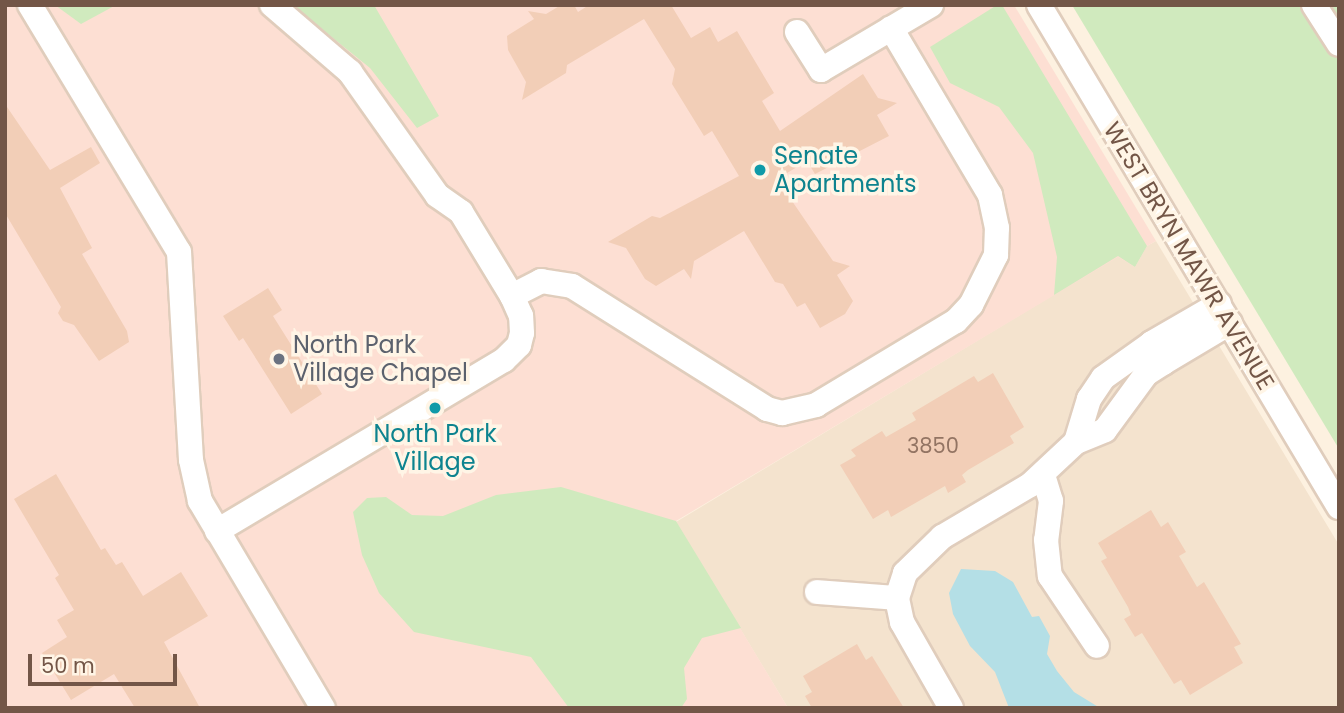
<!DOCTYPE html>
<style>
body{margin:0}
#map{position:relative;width:1344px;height:713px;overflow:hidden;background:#fdf1e0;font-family:Poppins,sans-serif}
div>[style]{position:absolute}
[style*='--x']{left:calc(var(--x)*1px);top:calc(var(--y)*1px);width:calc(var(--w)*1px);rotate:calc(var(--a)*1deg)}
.residential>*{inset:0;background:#f4e3ce}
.commercial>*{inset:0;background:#fddfd3}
.green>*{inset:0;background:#d0eabe}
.water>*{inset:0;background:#b4dfe6}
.building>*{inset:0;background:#f2ceb7}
.roads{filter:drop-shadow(2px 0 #e0cdbc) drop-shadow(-2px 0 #e0cdbc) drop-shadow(0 2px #e0cdbc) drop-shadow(0 -2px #e0cdbc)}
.minor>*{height:24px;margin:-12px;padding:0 12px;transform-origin:12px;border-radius:12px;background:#fff}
.dots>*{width:19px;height:19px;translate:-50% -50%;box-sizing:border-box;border:4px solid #fff5e6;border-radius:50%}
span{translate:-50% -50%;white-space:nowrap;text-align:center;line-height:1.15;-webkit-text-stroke:7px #fff5e6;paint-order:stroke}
.number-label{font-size:21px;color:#937463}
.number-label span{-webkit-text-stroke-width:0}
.culture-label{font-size:24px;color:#0d838f}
.left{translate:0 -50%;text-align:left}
.street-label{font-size:24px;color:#735647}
.worship-label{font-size:24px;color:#5b616d}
.frame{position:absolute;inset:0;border:7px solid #735647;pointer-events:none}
.scale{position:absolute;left:28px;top:654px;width:149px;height:32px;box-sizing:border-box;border:4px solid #735647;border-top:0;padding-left:9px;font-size:21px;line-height:24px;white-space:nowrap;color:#735647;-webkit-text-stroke:5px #fff5e6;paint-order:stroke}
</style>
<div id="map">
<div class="residential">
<i style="clip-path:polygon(1156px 241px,1339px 545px,1339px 708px,788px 708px,676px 522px,1118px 256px,1135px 267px,1147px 246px)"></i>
</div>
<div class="commercial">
<i style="clip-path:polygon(5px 5px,1014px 5px,1156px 241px,1147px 246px,1135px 267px,1118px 257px,676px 521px,788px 708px,5px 708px)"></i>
</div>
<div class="green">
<i style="clip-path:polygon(55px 5px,116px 5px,81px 24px)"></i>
<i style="clip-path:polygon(292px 5px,374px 5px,439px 116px,417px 128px,370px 68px)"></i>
<i style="clip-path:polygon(997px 5px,1002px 5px,1147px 246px,1135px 267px,1118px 256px,1054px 295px,1057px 257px,1033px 153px,999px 107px,950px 83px,930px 47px)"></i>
<i style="clip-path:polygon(1072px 5px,1339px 5px,1339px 449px)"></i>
<i style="clip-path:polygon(561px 487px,676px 521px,741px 628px,702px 638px,684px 668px,687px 699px,681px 708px,569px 708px,531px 657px,414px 632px,379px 593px,362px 555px,353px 512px,367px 498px,386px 497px,412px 515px,443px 516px,496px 495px)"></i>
</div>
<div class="water">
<i style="clip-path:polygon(961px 569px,995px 571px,1013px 582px,1032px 617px,1039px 616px,1050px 636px,1047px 654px,1057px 671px,1074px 692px,1100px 708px,1009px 708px,995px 672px,970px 646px,953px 614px,949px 593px)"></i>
</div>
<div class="building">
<i style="clip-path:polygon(561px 5px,574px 5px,578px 12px,589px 5px,671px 5px,691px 38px,710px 27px,718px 42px,737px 31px,774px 93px,762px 101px,780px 131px,863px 74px,878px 98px,897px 103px,877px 115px,889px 136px,815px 174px,807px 161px,777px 179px,833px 261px,850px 266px,837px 275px,853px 301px,845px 314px,820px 328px,805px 303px,797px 307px,783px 284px,775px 282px,744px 231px,694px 261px,691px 279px,684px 269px,656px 286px,645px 279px,626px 248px,608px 242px,652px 216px,660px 218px,739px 176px,712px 131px,704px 136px,672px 84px,675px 69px,644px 19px,567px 65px,566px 73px,522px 100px,526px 82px,508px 50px,507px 36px,534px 19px,528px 11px,546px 14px)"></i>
<i style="clip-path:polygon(5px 104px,50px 170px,91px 147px,100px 163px,60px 188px,92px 248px,82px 254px,127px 331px,129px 342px,99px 361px,74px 325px,63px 321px,58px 313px,61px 307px,5px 213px)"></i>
<i style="clip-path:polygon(268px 288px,282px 310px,273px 316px,322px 394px,291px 414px,243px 338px,239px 341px,223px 316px)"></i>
<i style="clip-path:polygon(993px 373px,1024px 427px,1010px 436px,1014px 443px,968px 470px,962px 475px,966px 482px,948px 493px,945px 486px,891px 517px,888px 510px,873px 519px,840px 465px,856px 456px,851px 450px,882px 431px,886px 437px,916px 420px,912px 413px,974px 376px,978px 382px)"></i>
<i style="clip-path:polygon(56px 474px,101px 550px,105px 548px,116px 565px,122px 562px,143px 596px,181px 572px,208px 616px,164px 642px,200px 708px,135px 708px,114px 674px,71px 700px,42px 653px,67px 637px,57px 620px,74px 610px,55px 578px,59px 575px,14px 499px)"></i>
<i style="clip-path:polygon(1151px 510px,1161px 527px,1168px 522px,1186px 552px,1179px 556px,1197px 587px,1204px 582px,1241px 644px,1234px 647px,1243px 663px,1190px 695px,1181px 680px,1174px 684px,1142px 633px,1135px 637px,1124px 619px,1131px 615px,1128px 607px,1101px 561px,1107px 558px,1098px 543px)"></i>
<i style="clip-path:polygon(857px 644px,866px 660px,872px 656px,904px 708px,812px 708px,805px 696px,812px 692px,803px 676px)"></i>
</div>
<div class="roads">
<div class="minor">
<i style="--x:30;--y:5;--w:288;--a:58.9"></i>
<i style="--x:179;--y:252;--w:208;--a:86.7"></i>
<i style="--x:191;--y:460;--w:42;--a:77.6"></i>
<i style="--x:200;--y:501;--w:241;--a:59.3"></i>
<i style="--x:1039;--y:5;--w:585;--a:59.14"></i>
<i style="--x:1314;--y:5;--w:46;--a:57.3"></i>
<i style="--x:797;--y:32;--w:45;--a:57.7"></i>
<i style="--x:821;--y:70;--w:128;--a:-30.6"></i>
<i style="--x:512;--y:296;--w:33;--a:-27"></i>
<i style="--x:541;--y:281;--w:31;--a:9"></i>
<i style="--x:572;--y:286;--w:231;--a:32.2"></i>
<i style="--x:767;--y:409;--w:16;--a:15"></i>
<i style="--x:782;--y:413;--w:35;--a:-13"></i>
<i style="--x:816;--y:405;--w:163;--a:-31"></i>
<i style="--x:956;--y:321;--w:22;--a:-47"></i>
<i style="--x:971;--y:305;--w:56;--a:-63.4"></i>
<i style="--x:996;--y:255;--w:27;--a:-88"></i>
<i style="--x:997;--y:228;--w:34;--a:-102"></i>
<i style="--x:990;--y:195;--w:194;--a:-120.7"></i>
<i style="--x:1219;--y:304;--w:78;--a:149.8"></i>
<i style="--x:1152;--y:343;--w:23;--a:61"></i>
<i style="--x:1163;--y:363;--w:78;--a:-30.8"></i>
<i style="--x:1076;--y:442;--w:45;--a:-73.2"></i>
<i style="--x:1089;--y:399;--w:25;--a:-56"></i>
<i style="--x:1103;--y:378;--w:60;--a:-35.5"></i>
<i style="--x:1043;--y:475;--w:27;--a:73"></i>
<i style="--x:1051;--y:501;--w:39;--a:97"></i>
<i style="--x:1046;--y:540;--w:36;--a:84"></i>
<i style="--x:1050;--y:576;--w:84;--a:56.1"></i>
<i style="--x:217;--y:531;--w:334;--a:-30.8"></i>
<i style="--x:504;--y:360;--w:21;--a:-45"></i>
<i style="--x:519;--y:345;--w:12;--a:-76"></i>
<i style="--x:522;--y:333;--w:17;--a:-93"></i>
<i style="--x:521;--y:316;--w:22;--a:-114"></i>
<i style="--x:512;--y:296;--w:98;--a:-121.3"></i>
<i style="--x:461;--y:212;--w:29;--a:-145"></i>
<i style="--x:437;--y:195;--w:151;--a:-125.3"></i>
<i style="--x:350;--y:72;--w:103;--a:-139.3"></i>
<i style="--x:817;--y:592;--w:80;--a:4.3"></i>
<i style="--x:951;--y:708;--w:99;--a:-119.7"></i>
<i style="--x:902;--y:622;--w:25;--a:-102"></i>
<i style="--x:897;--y:598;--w:26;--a:-72"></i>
<i style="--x:905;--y:573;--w:52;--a:-44.2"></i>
<i style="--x:942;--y:537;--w:102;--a:-30.6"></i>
<i style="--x:1030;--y:485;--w:63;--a:-43.1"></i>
<i style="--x:1076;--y:442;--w:31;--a:-22"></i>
<i style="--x:1105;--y:430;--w:69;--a:-53.8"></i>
<i style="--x:1146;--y:374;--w:20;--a:-33"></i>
</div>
</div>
<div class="dots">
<i style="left:760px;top:170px;background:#0f9aa8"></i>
<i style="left:279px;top:359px;background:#6b7280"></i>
<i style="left:435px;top:408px;background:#0f9aa8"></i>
</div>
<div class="number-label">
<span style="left:933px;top:446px">3850</span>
</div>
<div class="culture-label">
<span class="left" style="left:774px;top:170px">Senate<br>Apartments</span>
<span style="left:435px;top:448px">North Park<br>Village</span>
</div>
<div class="street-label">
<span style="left:1189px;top:256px;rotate:59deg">WEST BRYN MAWR AVENUE</span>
</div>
<div class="worship-label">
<span class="left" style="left:293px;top:359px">North Park<br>Village Chapel</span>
</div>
<div class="frame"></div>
<div class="scale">50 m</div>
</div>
